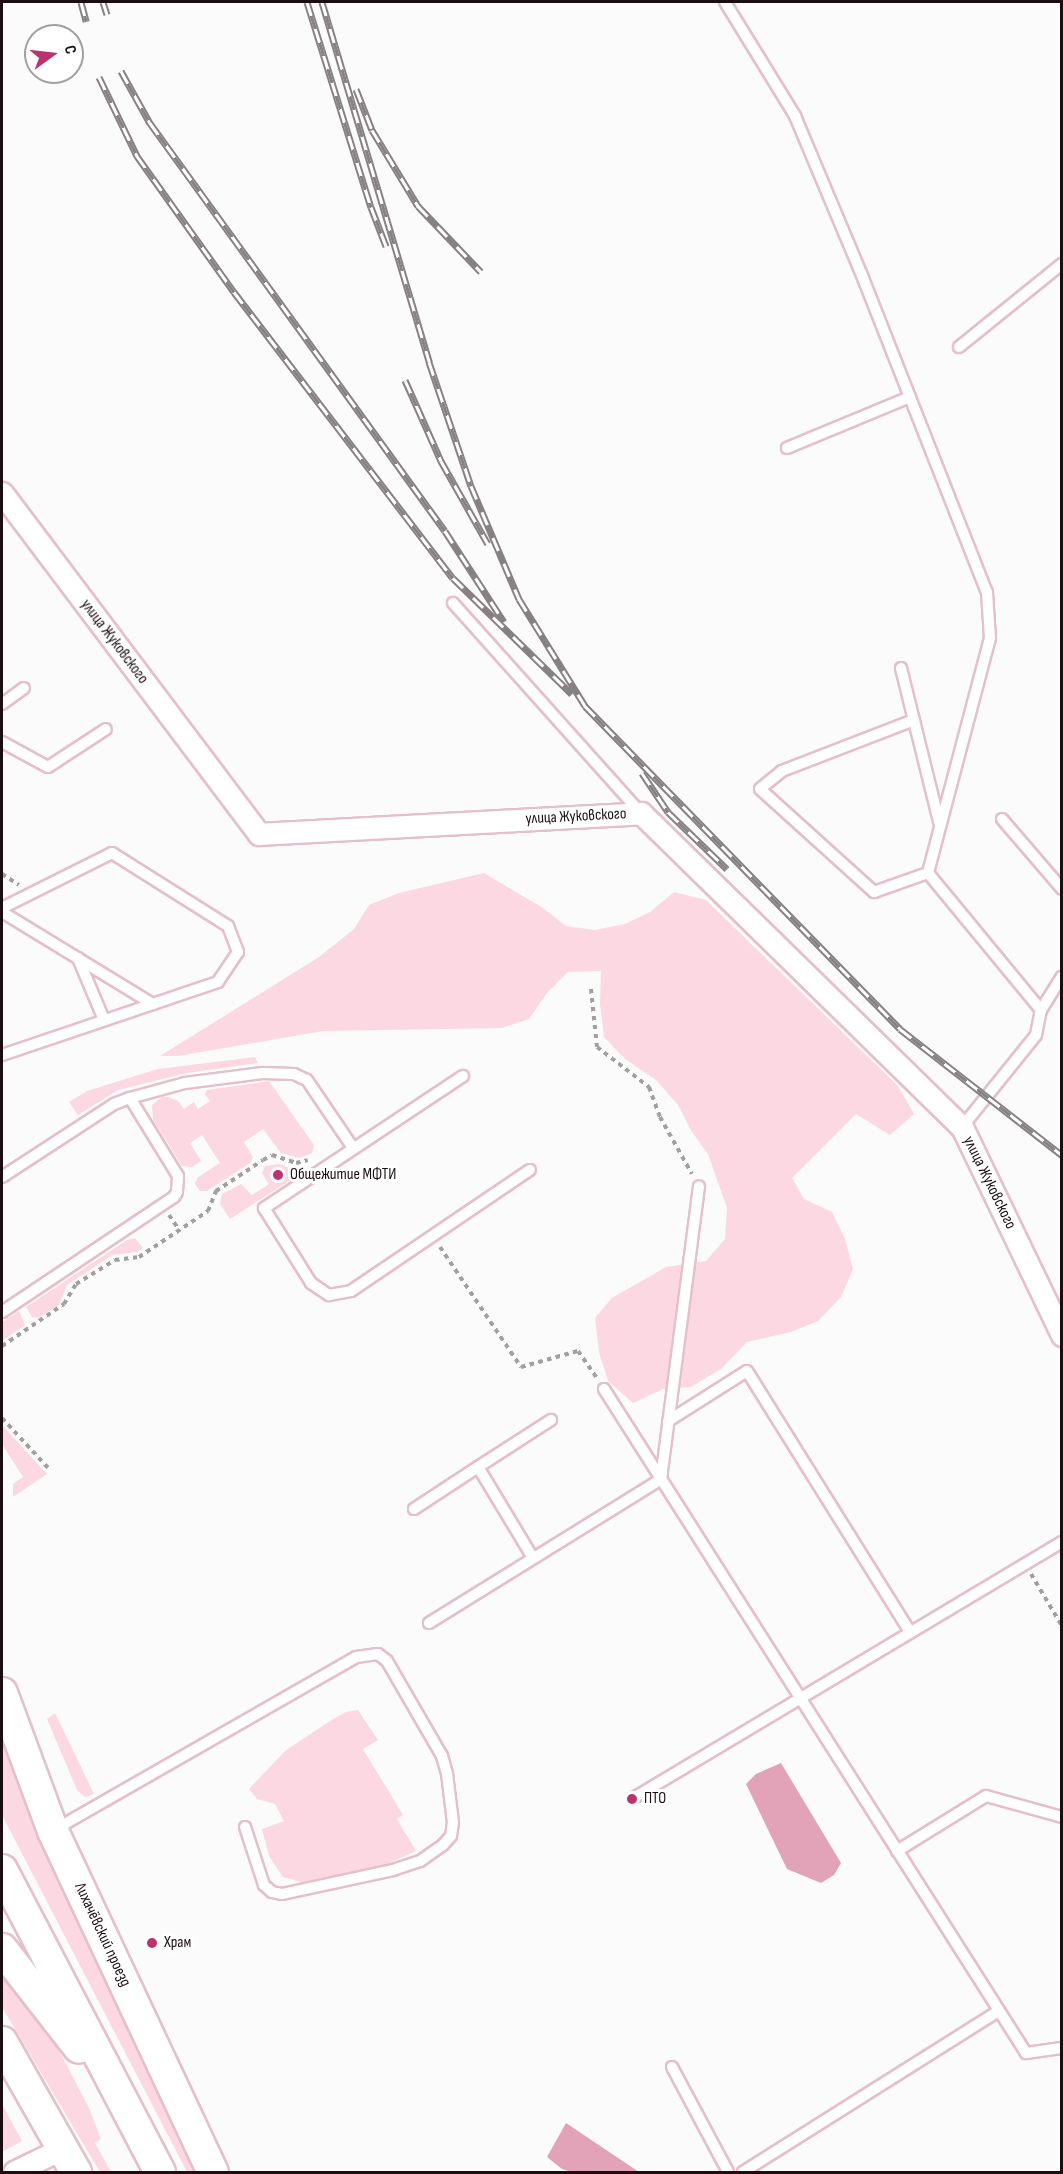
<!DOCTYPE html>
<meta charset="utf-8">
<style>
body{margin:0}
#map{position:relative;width:1063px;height:2174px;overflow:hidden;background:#fbfbfb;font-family:"Sofia Sans Condensed",sans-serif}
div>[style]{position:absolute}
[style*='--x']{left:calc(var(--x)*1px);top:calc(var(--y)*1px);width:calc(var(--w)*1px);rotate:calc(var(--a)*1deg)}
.green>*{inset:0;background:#fcd8e2}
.water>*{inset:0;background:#e2a3b8}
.path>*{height:4px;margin-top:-2px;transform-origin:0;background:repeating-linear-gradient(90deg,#a39fa0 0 4.5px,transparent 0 9px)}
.roads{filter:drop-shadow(2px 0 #e3c0ca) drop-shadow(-2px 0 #e3c0ca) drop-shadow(0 2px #e3c0ca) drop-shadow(0 -2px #e3c0ca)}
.service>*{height:10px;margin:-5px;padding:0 5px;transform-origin:5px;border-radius:5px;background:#fff}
.minor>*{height:21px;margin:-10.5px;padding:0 10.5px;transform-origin:10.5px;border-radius:10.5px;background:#fff}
.secondary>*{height:30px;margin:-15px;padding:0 15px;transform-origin:15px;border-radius:15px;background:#fff}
.rail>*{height:7px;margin-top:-3.5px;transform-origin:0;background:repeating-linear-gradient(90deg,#fff 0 14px,#878183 0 28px);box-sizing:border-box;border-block:2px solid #878183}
.dots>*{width:16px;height:16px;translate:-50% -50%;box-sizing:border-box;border:3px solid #fff;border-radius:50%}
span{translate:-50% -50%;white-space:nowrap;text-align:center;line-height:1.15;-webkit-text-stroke:6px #fff;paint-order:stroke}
.street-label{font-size:16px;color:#1a0e12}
.poi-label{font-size:16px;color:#1a0e12}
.left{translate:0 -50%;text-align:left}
.frame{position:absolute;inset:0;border:3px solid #1a0e12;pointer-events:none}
.north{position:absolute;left:24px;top:24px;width:60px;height:60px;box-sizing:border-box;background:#fff;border:2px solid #a39fa0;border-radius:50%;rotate:75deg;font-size:16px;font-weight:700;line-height:24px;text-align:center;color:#1a0e12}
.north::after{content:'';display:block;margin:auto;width:21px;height:27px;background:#bb326f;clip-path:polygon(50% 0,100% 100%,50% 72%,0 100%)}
</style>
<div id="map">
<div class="green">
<i style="clip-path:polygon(484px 873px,543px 908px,566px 926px,595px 930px,625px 924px,650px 912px,674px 892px,706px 900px,898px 1086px,914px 1114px,890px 1135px,856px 1114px,792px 1178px,804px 1199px,832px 1212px,845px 1239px,853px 1269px,841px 1297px,818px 1321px,791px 1332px,747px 1342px,721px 1369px,691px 1387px,663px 1389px,633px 1403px,608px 1381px,599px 1352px,595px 1318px,612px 1298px,666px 1267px,706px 1261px,725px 1239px,727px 1208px,708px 1154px,692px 1132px,678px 1105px,656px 1080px,625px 1059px,604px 1037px,600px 1004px,601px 971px,568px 972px,547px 993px,529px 1019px,502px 1028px,323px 1031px,178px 1056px,160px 1056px,319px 957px,354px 929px,369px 905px,399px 893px)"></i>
<i style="clip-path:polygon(255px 1057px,258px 1063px,187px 1073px,118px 1090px,78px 1115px,69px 1102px,87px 1091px,158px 1069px)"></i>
<i style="clip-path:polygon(269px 1081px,314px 1145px,312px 1153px,299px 1158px,281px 1153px,263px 1129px,244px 1142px,253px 1157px,250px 1163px,207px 1191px,200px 1191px,195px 1184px,197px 1178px,220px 1163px,202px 1135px,190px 1143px,201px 1161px,192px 1167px,182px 1166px,153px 1120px,152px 1105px,162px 1097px,168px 1097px,178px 1101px,184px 1109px,194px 1102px,198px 1109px,210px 1101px,205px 1094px,207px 1090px)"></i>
<i style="clip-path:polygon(279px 1164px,289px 1168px,308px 1169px,230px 1219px,220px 1204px,222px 1194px,241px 1184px,252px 1195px,269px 1184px,262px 1173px,265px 1166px)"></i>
<i style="clip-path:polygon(135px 1238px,143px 1248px,137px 1252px,112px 1255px,67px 1285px,59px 1305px,38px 1318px,32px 1317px,26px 1307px,127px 1240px)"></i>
<i style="clip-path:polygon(19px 1311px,25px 1325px,2px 1341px,2px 1322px)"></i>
<i style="clip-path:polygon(3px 1426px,47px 1474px,13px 1497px,13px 1484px,23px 1477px,2px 1444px)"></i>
<i style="clip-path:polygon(358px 1710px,378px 1740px,363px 1749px,403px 1815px,397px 1819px,416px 1851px,380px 1867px,305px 1883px,283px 1877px,269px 1856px,262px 1829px,284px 1821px,275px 1804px,257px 1799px,249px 1789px,285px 1751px,333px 1719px,346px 1712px)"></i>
<i style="clip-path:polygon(55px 1713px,94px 1794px,85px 1797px,77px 1790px,47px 1719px)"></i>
<i style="clip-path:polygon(2px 1730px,168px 2115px,196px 2172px,187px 2172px,2px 1815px)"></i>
<i style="clip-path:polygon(2px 1966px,39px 2015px,60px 2052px,89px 2108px,101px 2139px,95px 2143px,111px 2172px,100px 2172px,2px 2007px)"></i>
<i style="clip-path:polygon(2px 2104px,22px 2141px,2px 2152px)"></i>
</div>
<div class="water">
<i style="clip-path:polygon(781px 1763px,841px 1863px,834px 1875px,821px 1883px,787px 1869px,746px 1784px,756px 1774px)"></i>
<i style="clip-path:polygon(566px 2123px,639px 2172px,572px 2172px,562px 2169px,547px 2157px)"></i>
</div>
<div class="path">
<i style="--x:2;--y:874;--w:20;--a:33"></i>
<i style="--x:591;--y:989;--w:58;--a:84.1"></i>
<i style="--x:597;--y:1047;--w:66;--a:37.6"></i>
<i style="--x:649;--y:1087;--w:32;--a:70"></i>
<i style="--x:660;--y:1117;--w:65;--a:60.7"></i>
<i style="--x:169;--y:1215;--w:18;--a:56"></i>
<i style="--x:440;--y:1247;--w:145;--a:56"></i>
<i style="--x:521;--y:1367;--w:59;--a:-15.7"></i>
<i style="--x:578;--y:1351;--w:32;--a:55"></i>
<i style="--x:2;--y:1346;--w:75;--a:-34.1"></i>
<i style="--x:64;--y:1304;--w:23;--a:-59"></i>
<i style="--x:76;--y:1284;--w:46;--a:-31.6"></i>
<i style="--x:115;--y:1260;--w:24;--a:-7"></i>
<i style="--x:139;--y:1257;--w:83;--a:-33.7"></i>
<i style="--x:208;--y:1211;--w:22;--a:-68"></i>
<i style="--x:216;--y:1191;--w:56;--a:-33.4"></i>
<i style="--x:263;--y:1160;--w:10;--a:-29"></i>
<i style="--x:272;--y:1155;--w:25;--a:18"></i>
<i style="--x:296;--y:1163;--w:12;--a:-14"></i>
<i style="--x:2;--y:1418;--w:69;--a:47.3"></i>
<i style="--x:1031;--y:1574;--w:61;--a:59.2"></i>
</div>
<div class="roads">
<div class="service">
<i style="--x:725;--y:2;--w:134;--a:58.4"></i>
<i style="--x:795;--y:116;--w:176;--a:67.2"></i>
<i style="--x:863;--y:278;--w:338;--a:68.5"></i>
<i style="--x:987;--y:592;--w:46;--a:86.3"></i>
<i style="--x:990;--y:638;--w:243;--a:104.8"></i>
<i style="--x:928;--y:873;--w:178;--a:50.5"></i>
<i style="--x:959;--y:347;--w:132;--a:-38.9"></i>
<i style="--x:787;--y:448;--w:133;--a:-22.5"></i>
<i style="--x:453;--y:603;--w:282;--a:48.2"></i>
<i style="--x:901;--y:668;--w:159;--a:76.1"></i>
<i style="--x:2;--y:704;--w:27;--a:-36"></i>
<i style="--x:914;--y:720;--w:142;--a:158.9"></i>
<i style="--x:782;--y:771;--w:28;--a:141"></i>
<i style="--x:760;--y:789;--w:154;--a:42.1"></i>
<i style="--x:874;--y:892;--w:57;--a:-19.4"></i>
<i style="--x:2;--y:742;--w:52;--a:28.5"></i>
<i style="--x:48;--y:767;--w:69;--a:-33.2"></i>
<i style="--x:1002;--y:819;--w:92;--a:49.4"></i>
<i style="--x:2;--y:908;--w:123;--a:-26.6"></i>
<i style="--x:112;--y:853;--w:137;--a:32.2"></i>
<i style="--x:228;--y:926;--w:28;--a:69"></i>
<i style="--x:238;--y:952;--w:36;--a:124"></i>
<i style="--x:218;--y:982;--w:228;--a:161.3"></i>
<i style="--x:2;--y:912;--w:177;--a:31.4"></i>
<i style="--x:78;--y:958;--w:67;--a:67.2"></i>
<i style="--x:463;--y:1076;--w:239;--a:146.4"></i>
<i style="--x:264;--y:1208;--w:89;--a:57.9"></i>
<i style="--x:311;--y:1283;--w:22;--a:34"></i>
<i style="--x:329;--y:1295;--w:22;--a:-10"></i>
<i style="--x:351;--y:1291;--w:216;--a:-34.1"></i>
<i style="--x:962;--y:1127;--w:118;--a:-51.2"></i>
<i style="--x:1036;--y:1035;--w:25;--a:-79"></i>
<i style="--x:1041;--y:1010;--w:39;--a:-58"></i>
<i style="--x:2;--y:1177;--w:134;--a:-33.1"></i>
<i style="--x:114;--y:1104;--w:17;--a:-21"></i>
<i style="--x:130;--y:1098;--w:57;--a:-15.3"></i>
<i style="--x:185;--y:1083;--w:78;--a:-7.4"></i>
<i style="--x:262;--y:1073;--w:32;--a:2"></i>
<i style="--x:294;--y:1074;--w:14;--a:25"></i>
<i style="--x:307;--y:1080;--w:82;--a:55.9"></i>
<i style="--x:2;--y:1312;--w:207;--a:-33.8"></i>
<i style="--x:174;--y:1197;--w:6;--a:-59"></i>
<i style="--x:177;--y:1192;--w:16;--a:-86"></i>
<i style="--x:178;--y:1176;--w:92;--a:-121.6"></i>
<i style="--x:604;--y:1389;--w:787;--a:57.56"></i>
<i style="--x:1026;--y:2053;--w:36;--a:-8"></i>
<i style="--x:668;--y:1421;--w:93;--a:-32.3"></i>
<i style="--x:747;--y:1371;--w:308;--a:58"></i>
<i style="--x:414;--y:1509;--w:77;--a:-33.3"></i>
<i style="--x:533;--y:1558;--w:106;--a:-121.1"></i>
<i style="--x:478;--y:1467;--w:87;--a:-32.8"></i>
<i style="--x:429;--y:1623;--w:273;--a:-31.8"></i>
<i style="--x:661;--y:1479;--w:295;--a:-82.6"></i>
<i style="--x:632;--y:1799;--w:501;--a:-30.87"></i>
<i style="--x:54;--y:1830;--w:348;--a:-29.8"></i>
<i style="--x:356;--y:1657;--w:22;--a:-8"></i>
<i style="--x:378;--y:1654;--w:11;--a:38"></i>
<i style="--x:387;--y:1661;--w:110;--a:59.9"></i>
<i style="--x:442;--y:1756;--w:19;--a:74"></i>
<i style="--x:447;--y:1774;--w:48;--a:82.9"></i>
<i style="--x:453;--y:1822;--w:14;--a:98"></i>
<i style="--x:451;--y:1836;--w:12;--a:132"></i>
<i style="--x:443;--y:1845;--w:28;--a:145"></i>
<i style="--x:420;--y:1861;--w:28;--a:162"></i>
<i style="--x:393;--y:1870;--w:114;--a:167.8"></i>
<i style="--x:282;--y:1894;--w:10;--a:-169"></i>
<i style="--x:272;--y:1892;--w:11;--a:-139"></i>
<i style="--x:264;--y:1885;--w:61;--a:-108.1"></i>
<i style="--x:897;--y:1851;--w:105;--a:-31.7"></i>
<i style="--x:986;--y:1796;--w:79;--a:15.4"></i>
<i style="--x:672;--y:2067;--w:119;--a:61.9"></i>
<i style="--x:743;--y:2172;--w:302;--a:-32.2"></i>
</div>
<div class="minor">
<i style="--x:2;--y:493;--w:427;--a:53"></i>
<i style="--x:259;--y:834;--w:383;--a:-3.1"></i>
<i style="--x:641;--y:813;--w:449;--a:44.4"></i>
<i style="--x:962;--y:1127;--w:231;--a:64.3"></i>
<i style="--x:14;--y:2172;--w:52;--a:-26.1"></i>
</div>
<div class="secondary">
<i style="--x:2;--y:1693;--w:147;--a:69.7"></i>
<i style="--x:53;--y:1831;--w:377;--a:64.9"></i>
<i style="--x:2;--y:1870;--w:341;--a:62.4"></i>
<i style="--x:2;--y:1949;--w:125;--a:52.1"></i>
<i style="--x:2;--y:2042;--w:150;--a:60.4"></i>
</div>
</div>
<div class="rail">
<i style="--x:81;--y:2;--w:20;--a:75"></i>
<i style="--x:103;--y:2;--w:13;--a:72"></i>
<i style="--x:307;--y:2;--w:215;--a:72.7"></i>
<i style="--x:371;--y:207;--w:42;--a:69"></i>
<i style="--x:322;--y:2;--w:376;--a:73.4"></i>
<i style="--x:429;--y:362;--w:131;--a:71.3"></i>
<i style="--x:471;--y:486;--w:123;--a:67"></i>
<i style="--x:519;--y:599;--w:126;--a:58.3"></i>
<i style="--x:585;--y:706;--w:451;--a:45.7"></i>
<i style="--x:900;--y:1029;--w:205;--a:37.9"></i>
<i style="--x:121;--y:71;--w:60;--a:60.9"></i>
<i style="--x:150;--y:123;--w:503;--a:54.13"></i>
<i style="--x:445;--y:531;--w:108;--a:57"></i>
<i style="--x:99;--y:77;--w:88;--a:64.3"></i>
<i style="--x:137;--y:156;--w:167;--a:54.5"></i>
<i style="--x:234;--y:292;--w:360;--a:52.6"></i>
<i style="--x:453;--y:578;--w:166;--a:44.3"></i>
<i style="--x:356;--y:89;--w:44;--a:68.7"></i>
<i style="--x:372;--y:130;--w:89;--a:58.8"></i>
<i style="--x:418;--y:206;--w:91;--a:46.3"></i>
<i style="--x:405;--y:380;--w:89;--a:66"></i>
<i style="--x:441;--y:461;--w:95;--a:60.5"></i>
<i style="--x:642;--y:773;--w:47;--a:56.3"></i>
<i style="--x:668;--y:812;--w:82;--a:44"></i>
</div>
<div class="dots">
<i style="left:278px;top:1175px;background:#bb326f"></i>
<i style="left:632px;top:1799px;background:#bb326f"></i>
<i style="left:152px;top:1943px;background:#bb326f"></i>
</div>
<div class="street-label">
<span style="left:114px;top:642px;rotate:53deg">улица Жуковского</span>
<span style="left:576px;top:817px;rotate:-3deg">улица Жуковского</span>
<span style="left:989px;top:1183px;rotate:64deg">улица Жуковского</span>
<span style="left:102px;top:1935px;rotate:65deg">Лихачёвский проезд</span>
</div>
<div class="poi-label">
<span class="left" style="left:290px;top:1175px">Общежитие МФТИ</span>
<span class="left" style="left:644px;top:1799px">ПТО</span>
<span class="left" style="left:164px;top:1943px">Храм</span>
</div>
<div class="frame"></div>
<div class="north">С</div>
</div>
